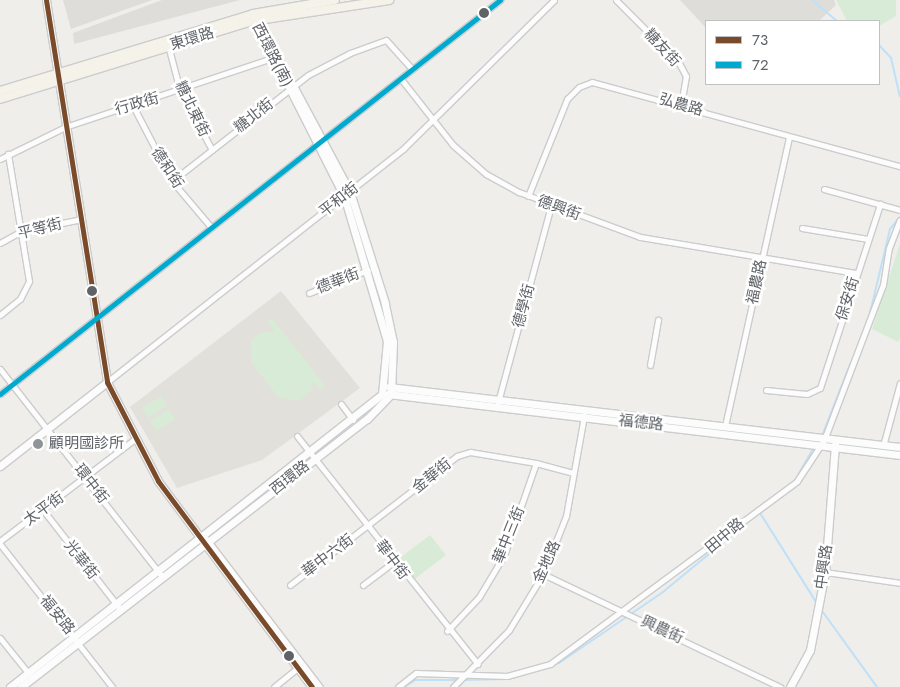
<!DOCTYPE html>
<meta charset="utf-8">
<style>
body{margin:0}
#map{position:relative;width:900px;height:687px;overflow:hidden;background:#efeeea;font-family:Jost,"Noto Sans TC",sans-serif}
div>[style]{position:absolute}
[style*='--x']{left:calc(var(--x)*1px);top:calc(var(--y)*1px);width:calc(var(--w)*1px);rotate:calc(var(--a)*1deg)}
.industrial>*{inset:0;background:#dfddda}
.education>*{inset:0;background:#e2e0da}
.green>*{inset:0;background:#d8ebd6}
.stream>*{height:2px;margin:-1px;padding:0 1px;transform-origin:1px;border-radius:1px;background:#bfe0f9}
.roads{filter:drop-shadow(1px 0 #cbcccc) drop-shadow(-1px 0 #cbcccc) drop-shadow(0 1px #cbcccc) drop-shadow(0 -1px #cbcccc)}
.street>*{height:5px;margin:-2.5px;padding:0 2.5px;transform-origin:2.5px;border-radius:2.5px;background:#fdfcfc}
.secondary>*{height:7px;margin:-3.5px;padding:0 3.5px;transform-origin:3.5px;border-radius:3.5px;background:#fdfcfc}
.primary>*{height:8px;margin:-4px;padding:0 4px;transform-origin:4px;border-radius:4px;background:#f4f2e9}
.bus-1>*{height:5px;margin:-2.5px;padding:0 2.5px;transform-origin:2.5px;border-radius:2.5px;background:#7a4b2a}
.bus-2>*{height:5px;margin:-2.5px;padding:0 2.5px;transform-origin:2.5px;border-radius:2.5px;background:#00a9ce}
.dots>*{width:14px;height:14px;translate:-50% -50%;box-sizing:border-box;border:2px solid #fff;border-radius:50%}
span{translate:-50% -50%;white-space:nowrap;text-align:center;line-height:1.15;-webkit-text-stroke:5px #fff;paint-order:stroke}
.street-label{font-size:15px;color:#5f6368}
.poi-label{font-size:15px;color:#5f6368}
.left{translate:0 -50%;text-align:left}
.legend{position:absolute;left:705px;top:20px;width:175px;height:65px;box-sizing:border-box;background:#fff;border:1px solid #bfc1c3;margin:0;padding:6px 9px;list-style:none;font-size:15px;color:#5f6368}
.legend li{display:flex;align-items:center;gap:10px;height:25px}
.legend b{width:25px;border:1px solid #bfc1c3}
</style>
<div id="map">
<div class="industrial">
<i style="clip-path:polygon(63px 0,152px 0,71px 29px)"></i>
<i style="clip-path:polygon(162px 0,240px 0,74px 44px,73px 33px)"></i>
<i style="clip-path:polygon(680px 0,834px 0,836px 5px,819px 21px,706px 21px,706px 28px)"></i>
</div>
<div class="education">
<i style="clip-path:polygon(281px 291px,360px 388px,262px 460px,177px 488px,130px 407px)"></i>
</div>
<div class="green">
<i style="clip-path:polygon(836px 0,896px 0,896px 16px,879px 26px,879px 21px,847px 21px)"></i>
<i style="clip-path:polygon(900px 244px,900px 338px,898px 342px,872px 329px)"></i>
<i style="clip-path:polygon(272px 318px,325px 386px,320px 390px,313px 381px,311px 391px,298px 401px,278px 397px,251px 362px,251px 341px,259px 333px,275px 332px,268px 322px)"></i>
<i style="clip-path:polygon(161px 396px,167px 406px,148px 418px,142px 408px)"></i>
<i style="clip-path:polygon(169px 409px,175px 419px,156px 431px,150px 421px)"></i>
<i style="clip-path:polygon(430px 535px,446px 555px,412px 581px,397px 560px)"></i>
</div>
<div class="stream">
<i style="--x:812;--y:0;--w:33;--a:40"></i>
<i style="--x:879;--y:45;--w:18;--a:47"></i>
<i style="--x:891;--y:58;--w:39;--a:77"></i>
<i style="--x:870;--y:313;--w:86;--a:-76.6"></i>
<i style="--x:890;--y:229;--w:16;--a:-50"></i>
<i style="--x:822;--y:436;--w:77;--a:-68.7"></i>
<i style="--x:798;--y:475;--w:34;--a:-60"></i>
<i style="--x:760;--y:513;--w:105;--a:57.8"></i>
<i style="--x:820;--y:608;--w:97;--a:54.2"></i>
<i style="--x:462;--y:680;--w:44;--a:-1.3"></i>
<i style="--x:506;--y:679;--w:55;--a:-16.8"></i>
<i style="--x:559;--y:663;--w:126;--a:-34.3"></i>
<i style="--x:663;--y:592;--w:143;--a:-39.6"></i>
<i style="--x:404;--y:687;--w:13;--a:-32"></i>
<i style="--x:415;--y:680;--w:43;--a:0"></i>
</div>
<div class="roads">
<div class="street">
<i style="--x:616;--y:0;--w:89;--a:45"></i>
<i style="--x:679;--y:63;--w:15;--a:62"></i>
<i style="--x:686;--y:76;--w:29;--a:100"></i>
<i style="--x:168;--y:45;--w:48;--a:75.4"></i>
<i style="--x:180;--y:91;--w:67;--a:61.5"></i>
<i style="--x:401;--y:79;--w:84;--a:51.8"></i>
<i style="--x:453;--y:145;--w:44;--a:41.3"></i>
<i style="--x:486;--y:174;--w:38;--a:29"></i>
<i style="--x:519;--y:192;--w:129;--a:20.4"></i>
<i style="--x:640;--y:237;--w:219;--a:9.5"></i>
<i style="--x:132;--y:104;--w:87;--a:62.5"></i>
<i style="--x:172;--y:181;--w:60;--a:49.7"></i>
<i style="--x:0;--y:159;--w:72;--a:-26.2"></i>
<i style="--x:65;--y:127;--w:221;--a:-18.4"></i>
<i style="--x:172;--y:181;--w:172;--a:-37.9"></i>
<i style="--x:308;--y:75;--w:47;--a:-27.6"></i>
<i style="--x:350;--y:53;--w:38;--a:-20"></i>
<i style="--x:386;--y:40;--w:39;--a:48"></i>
<i style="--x:824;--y:189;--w:79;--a:15.4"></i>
<i style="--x:528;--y:196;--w:105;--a:-68.1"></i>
<i style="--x:567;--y:99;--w:17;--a:-45"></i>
<i style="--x:579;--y:87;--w:14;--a:-21"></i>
<i style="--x:592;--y:82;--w:319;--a:15.3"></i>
<i style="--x:802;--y:228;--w:67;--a:9.5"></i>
<i style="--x:0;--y:243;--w:25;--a:-29"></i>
<i style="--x:22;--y:231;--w:61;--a:-11.3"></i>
<i style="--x:309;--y:293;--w:63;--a:-21.3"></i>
<i style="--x:0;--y:315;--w:26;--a:-39"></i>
<i style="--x:20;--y:299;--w:20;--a:-63"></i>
<i style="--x:29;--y:281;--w:129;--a:-99.4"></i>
<i style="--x:650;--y:365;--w:46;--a:-79.9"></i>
<i style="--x:0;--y:369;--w:263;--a:52"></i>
<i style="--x:107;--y:382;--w:377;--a:-38.2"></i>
<i style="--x:403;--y:149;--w:212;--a:-44.6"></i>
<i style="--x:766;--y:390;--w:41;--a:5.6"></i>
<i style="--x:807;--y:394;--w:14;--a:-25"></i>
<i style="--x:820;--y:388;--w:194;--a:-71.9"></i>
<i style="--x:0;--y:394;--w:637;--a:-38.24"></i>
<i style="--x:498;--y:402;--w:203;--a:-74.9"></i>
<i style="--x:341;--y:404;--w:20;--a:53"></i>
<i style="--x:725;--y:426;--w:296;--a:-77.5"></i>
<i style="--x:297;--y:436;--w:291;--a:51.6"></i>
<i style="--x:883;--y:446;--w:65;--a:-74.9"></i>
<i style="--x:43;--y:510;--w:125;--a:52.1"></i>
<i style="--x:0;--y:541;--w:169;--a:-37.1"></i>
<i style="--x:0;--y:544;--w:182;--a:51.9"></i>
<i style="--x:825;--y:572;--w:76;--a:8.3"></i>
<i style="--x:543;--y:574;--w:263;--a:25.5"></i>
<i style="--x:290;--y:585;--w:211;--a:-37.7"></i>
<i style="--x:457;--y:456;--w:14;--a:-17"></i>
<i style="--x:470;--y:452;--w:67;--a:9.5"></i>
<i style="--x:363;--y:585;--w:39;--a:-37"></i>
<i style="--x:447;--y:631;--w:47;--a:-46.7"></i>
<i style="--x:479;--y:597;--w:49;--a:-59.2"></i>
<i style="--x:504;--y:555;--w:97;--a:-70.8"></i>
<i style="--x:536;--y:463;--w:38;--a:15"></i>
<i style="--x:0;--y:638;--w:46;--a:51.1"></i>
<i style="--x:274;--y:687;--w:33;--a:-39"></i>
<i style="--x:398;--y:687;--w:23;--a:-38"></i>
<i style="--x:416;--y:673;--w:91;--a:1.9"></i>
<i style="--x:507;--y:676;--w:45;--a:-15.6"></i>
<i style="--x:550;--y:664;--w:307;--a:-36.5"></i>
<i style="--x:797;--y:481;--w:49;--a:-56.6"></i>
<i style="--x:824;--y:440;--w:166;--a:-69.2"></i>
<i style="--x:883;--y:285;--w:37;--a:-81"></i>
<i style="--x:889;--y:248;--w:30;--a:-69"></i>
<i style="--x:453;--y:687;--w:80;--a:-45.5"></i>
<i style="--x:509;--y:630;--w:66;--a:-58.7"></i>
<i style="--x:543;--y:574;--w:62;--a:-68.4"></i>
<i style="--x:566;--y:516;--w:102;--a:-79.8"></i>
</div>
<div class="secondary">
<i style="--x:46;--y:0;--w:387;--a:80.9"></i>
<i style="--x:107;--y:382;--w:111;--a:62.7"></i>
<i style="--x:158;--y:481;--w:257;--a:53.2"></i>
<i style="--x:389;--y:387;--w:515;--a:6.7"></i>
<i style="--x:388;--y:394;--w:516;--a:6.79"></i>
<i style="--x:0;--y:466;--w:136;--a:-38.1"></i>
<i style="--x:206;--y:540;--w:185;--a:52.5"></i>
<i style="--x:10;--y:687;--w:474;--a:-38.2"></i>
<i style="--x:382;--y:394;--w:53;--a:-84.6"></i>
<i style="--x:387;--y:341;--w:151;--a:-106.5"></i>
<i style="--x:344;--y:196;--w:202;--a:-116.8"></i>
<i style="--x:21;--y:687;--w:438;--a:-37.8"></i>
<i style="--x:367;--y:419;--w:35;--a:-46"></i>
<i style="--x:391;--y:394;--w:52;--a:-87.8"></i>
<i style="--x:393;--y:342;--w:40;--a:-102"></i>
<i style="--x:385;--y:303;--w:116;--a:-107.5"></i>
<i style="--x:350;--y:192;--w:199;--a:-118.2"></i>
<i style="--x:790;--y:687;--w:42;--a:-61.6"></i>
<i style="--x:810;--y:650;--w:79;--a:-79.1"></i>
<i style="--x:825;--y:572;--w:128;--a:-85.5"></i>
</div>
<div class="primary">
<i style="--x:0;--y:91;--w:264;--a:-16.9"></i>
<i style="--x:253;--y:14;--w:83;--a:-9.7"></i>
<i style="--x:0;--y:99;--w:264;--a:-17.2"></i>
<i style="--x:252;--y:21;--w:139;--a:-8.7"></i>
</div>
</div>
<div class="bus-1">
<i style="--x:46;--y:0;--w:387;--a:80.9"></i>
<i style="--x:107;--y:382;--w:111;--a:62.7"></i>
<i style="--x:158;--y:481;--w:257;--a:53.2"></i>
</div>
<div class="bus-2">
<i style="--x:0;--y:394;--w:637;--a:-38.24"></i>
</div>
<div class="dots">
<i style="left:484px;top:13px;background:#5f6368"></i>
<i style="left:92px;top:291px;background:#5f6368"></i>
<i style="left:38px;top:444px;background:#919496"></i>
<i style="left:289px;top:656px;background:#5f6368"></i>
</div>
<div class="street-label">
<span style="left:192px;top:39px;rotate:-17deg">東環路</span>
<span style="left:662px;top:48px;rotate:47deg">糖友街</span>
<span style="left:272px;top:55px;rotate:63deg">西環路(南)</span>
<span style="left:137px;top:104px;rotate:-16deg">行政街</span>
<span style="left:681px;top:105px;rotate:16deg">弘農路</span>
<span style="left:192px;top:109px;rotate:64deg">糖北東街</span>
<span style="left:254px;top:116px;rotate:-38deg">糖北街</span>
<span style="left:167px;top:168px;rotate:57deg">德和街</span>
<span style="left:339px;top:200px;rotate:-38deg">平和街</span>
<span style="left:559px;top:208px;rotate:20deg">德興街</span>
<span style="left:40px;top:229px;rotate:-14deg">平等街</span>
<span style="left:338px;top:281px;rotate:-21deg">德華街</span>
<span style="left:757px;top:282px;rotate:-78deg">福農路</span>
<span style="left:848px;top:299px;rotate:-73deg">保安街</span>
<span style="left:524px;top:306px;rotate:-75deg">德學街</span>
<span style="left:641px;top:423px;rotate:6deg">福德路</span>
<span style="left:432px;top:476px;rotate:-39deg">金華街</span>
<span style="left:290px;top:478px;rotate:-38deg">西環路</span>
<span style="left:91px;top:484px;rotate:52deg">環中街</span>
<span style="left:44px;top:509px;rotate:-36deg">太平街</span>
<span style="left:509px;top:535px;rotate:-68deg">華中三街</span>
<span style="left:725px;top:536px;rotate:-40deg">田中路</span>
<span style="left:328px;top:556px;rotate:-37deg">華中六街</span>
<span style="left:81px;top:560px;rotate:52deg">光華街</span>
<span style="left:392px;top:560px;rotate:53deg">華中街</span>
<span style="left:547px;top:562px;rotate:-66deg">金地路</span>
<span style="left:824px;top:567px;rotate:-82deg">中興路</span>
<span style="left:57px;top:615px;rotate:51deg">福安路</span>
<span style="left:662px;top:630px;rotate:25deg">興農街</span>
</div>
<div class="poi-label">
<span class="left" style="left:49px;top:444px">顧明國診所</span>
</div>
<ul class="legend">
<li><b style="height:6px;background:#7a4b2a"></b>73</li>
<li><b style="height:6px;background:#00a9ce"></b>72</li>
</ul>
</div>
